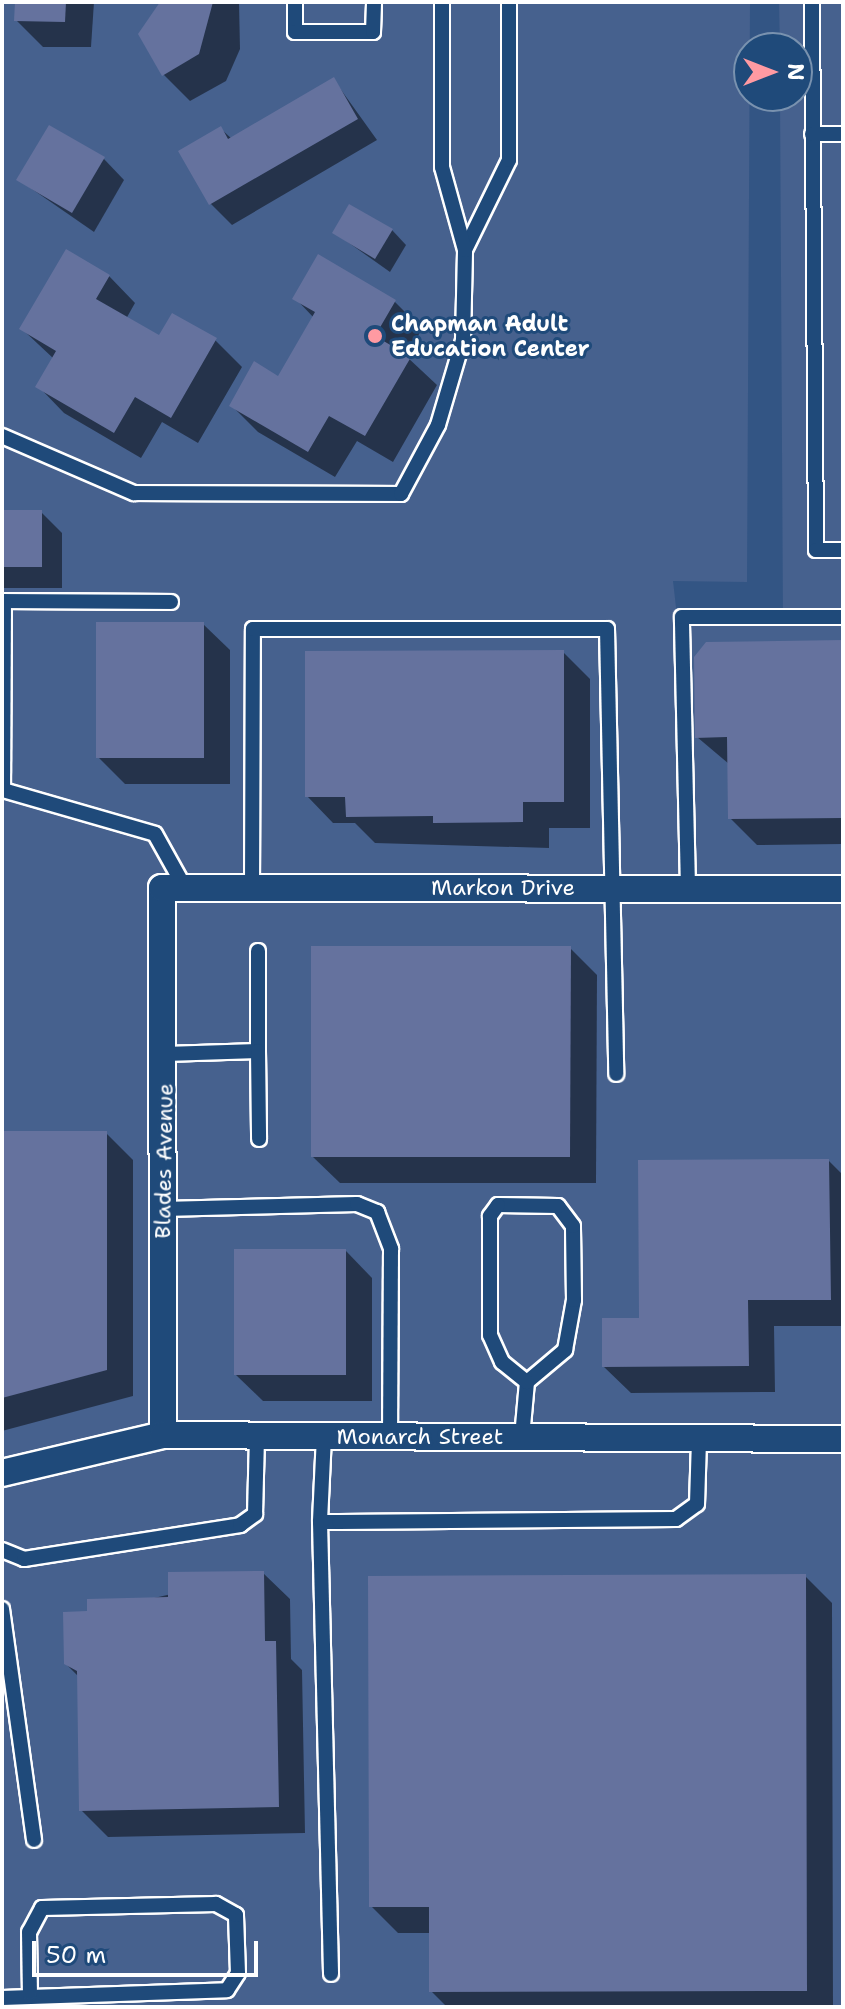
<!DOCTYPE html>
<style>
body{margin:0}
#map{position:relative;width:845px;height:2009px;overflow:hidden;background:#335584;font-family:"Shantell Sans",sans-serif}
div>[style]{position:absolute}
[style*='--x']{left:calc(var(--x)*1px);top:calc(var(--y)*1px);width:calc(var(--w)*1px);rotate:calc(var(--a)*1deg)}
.built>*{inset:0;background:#46618e}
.shadow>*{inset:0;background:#0007}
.building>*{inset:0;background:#65729e}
.roads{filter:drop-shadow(2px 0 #fff) drop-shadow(-2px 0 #fff) drop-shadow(0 2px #fff) drop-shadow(0 -2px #fff)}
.lane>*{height:14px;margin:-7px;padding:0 7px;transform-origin:7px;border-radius:7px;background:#1f4a7a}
.street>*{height:26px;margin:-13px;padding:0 13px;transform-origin:13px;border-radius:13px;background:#1f4a7a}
.dots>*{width:22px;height:22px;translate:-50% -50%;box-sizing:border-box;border:4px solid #1f4a7a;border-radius:50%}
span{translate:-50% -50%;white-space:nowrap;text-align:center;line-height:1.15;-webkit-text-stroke:6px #1f4a7a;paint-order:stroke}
.poi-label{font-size:22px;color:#fff;font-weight:700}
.left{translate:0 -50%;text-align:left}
.street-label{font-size:22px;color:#fff}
.frame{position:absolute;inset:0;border:4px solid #fff;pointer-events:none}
.north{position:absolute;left:733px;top:32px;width:80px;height:80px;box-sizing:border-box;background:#1f4a7a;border:2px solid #7992af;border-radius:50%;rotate:90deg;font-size:22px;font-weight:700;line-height:32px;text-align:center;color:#fff}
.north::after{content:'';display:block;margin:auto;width:28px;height:36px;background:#ff9aa2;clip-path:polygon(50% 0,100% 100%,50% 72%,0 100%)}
.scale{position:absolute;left:32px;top:1941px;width:226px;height:36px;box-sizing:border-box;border:4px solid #fff;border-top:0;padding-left:10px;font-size:24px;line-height:28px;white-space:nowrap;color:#fff;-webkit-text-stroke:6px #1f4a7a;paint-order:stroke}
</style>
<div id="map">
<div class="built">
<i style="clip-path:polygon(2px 2px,750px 2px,747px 582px,673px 581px,678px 625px,783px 622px,780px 96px,797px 96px,797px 48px,780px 48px,779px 2px,843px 2px,843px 2007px,2px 2007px)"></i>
</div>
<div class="shadow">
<i style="clip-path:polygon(16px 2px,94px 2px,91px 47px,43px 47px,16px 20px)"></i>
<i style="clip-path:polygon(162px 2px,239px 2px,240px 49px,226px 81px,190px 101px,163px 74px)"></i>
<i style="clip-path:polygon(334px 80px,377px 140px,232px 225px,211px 204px,220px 128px,232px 139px)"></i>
<i style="clip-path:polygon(104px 159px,124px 180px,94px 232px,19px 180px)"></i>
<i style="clip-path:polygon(392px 230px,406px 245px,390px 272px,335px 233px)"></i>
<i style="clip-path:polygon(318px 257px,395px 302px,422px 329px,406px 356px,437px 385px,393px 462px,357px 441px,335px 477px,258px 432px,231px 405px,279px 378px,314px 318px,295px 298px)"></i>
<i style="clip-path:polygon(109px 276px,135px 303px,126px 319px,160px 338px,215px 340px,242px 367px,198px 443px,162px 422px,141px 458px,64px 413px,38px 386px,54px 359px,22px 329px)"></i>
<i style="clip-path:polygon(2px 512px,41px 512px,62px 533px,62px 588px,2px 588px)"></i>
<i style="clip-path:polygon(203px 624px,230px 650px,230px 784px,125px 784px,98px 757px)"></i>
<i style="clip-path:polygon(843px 642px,843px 844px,757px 845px,730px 818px,729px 764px,697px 737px)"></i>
<i style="clip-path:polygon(563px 652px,590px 679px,590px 828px,549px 828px,549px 848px,375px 843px,355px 823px,333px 823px,307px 796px)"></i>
<i style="clip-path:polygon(570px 948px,597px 975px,596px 1183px,340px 1183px,313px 1157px)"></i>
<i style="clip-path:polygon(2px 1133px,106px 1133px,133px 1160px,133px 1396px,2px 1431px)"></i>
<i style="clip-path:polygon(829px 1161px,843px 1175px,843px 1326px,774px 1326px,775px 1392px,631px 1393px,604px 1367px,641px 1320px)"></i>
<i style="clip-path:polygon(346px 1251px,372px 1278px,372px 1401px,263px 1401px,236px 1375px)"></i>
<i style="clip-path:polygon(263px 1573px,290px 1599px,291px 1659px,302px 1670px,305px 1833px,108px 1837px,81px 1810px,79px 1677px,66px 1664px,89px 1613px)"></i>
<i style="clip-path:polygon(805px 1576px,832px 1603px,833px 2007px,447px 2007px,431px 1991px,431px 1933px,398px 1933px,371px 1906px)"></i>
</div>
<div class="building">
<i style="clip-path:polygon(15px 2px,66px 2px,65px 22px,14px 21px)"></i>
<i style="clip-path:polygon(160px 2px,213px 2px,199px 54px,162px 76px,138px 34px)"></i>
<i style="clip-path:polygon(334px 77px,358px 119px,209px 205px,178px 151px,221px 126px,228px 139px)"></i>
<i style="clip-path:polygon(49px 125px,105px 157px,72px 213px,16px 180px)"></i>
<i style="clip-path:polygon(349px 204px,393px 229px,375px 259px,332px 233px)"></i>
<i style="clip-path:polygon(66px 249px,110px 275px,96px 299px,159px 335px,172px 313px,217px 338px,171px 418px,135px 397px,114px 433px,35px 387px,56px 351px,19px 329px)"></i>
<i style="clip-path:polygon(318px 254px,396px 300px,375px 336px,411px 357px,365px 436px,329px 416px,308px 452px,229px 406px,254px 361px,278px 376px,315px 312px,292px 299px)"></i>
<i style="clip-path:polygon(2px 510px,42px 510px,42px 567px,2px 567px)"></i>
<i style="clip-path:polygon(96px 622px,204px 622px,204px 758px,96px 758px)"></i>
<i style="clip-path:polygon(843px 640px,843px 818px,728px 819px,727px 737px,695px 738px,694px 657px,706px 642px)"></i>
<i style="clip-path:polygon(564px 650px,564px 802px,523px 802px,523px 822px,433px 823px,433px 816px,346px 817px,345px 797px,305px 797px,305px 651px)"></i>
<i style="clip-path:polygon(311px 946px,571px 946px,570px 1157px,311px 1157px)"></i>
<i style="clip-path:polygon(2px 1131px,107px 1131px,107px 1370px,2px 1398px)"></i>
<i style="clip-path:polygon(829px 1159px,831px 1300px,748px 1300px,749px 1366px,602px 1367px,602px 1318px,639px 1318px,638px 1160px)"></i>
<i style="clip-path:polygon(234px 1249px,346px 1249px,346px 1375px,234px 1375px)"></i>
<i style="clip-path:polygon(264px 1571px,265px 1641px,276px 1641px,279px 1807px,79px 1811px,77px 1671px,64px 1664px,63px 1612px,87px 1611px,87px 1599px,168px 1597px,168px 1572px)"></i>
<i style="clip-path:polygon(806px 1574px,807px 1991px,429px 1992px,429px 1907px,369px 1907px,368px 1576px)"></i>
</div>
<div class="roads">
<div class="lane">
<i style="--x:295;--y:2;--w:30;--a:90"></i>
<i style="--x:295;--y:32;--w:78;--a:0"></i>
<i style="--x:373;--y:32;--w:30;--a:-88"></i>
<i style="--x:812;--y:2;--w:548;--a:89.58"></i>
<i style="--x:816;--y:550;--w:27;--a:0"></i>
<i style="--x:812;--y:134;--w:31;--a:0"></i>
<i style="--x:465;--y:250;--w:100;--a:-63.9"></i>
<i style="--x:509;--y:160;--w:158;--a:-90"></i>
<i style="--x:2;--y:436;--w:144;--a:23.4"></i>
<i style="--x:134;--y:493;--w:267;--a:0.2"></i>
<i style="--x:401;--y:494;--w:78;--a:-61.8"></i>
<i style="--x:438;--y:425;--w:89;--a:-73.6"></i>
<i style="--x:463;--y:340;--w:90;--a:-88.7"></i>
<i style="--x:465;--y:250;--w:86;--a:-105.5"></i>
<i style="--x:442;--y:167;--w:165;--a:-90"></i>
<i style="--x:171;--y:602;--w:167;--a:-179.7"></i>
<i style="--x:4;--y:601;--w:189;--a:90.3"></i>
<i style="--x:3;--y:790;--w:158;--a:16.1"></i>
<i style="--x:155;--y:834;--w:62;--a:60.9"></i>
<i style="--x:252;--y:888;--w:259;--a:-89.8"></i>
<i style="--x:253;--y:629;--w:354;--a:0"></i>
<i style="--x:607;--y:629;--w:445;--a:88.8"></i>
<i style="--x:688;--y:888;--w:271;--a:-91.3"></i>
<i style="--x:682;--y:617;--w:161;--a:0"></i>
<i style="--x:258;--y:951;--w:100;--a:90"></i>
<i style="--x:165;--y:1054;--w:93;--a:-1.8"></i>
<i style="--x:258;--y:1051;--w:88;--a:89.3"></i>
<i style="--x:163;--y:1209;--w:194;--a:-1.5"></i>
<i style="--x:357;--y:1204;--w:22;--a:22"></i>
<i style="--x:377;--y:1212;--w:40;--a:69"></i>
<i style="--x:391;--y:1249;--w:187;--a:90.3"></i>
<i style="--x:324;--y:1436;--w:86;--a:92.7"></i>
<i style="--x:320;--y:1522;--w:19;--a:0"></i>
<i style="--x:339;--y:1522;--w:337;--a:-0.5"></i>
<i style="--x:676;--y:1519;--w:26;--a:-36"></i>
<i style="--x:697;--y:1504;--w:65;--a:-88.2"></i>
<i style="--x:522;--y:1437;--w:55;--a:-84.8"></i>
<i style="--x:527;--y:1382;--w:50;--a:-40.1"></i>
<i style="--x:565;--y:1350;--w:51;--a:-79.8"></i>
<i style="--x:574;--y:1300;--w:74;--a:-90.8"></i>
<i style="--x:573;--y:1226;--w:25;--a:-127"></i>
<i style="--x:558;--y:1206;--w:60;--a:-179"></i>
<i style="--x:498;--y:1205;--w:14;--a:126"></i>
<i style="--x:490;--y:1216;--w:119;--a:90"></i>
<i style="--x:490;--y:1335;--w:30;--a:66"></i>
<i style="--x:502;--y:1362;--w:32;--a:39"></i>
<i style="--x:320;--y:1522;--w:452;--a:88.6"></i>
<i style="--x:2;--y:1550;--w:24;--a:22"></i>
<i style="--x:24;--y:1559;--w:219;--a:-8.9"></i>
<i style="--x:240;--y:1525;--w:19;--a:-36"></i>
<i style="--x:255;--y:1514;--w:79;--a:-88.5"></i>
<i style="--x:2;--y:1609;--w:233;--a:82.1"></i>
<i style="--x:2;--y:1998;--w:225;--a:-2"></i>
<i style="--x:227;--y:1990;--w:20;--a:-57"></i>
<i style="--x:238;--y:1973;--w:58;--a:-92"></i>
<i style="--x:236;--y:1915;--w:23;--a:-151"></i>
<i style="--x:216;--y:1904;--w:174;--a:178.7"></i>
<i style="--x:42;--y:1908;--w:27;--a:118"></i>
<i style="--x:29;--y:1932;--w:61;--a:89.1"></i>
</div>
<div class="street">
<i style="--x:163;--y:1435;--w:547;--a:-90.1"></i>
<i style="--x:162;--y:888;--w:681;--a:0.08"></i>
<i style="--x:2;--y:1473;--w:165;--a:-13.3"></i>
<i style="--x:163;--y:1435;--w:680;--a:0.34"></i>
</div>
</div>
<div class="dots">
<i style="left:375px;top:336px;background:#ff9aa2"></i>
</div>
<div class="poi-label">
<span class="left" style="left:391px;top:336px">Chapman Adult<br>Education Center</span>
</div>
<div class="street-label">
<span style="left:503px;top:888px">Markon Drive</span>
<span style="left:164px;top:1161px;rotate:-89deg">Blades Avenue</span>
<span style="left:420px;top:1437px">Monarch Street</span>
</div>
<div class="frame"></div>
<div class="north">N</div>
<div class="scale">50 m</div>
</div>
